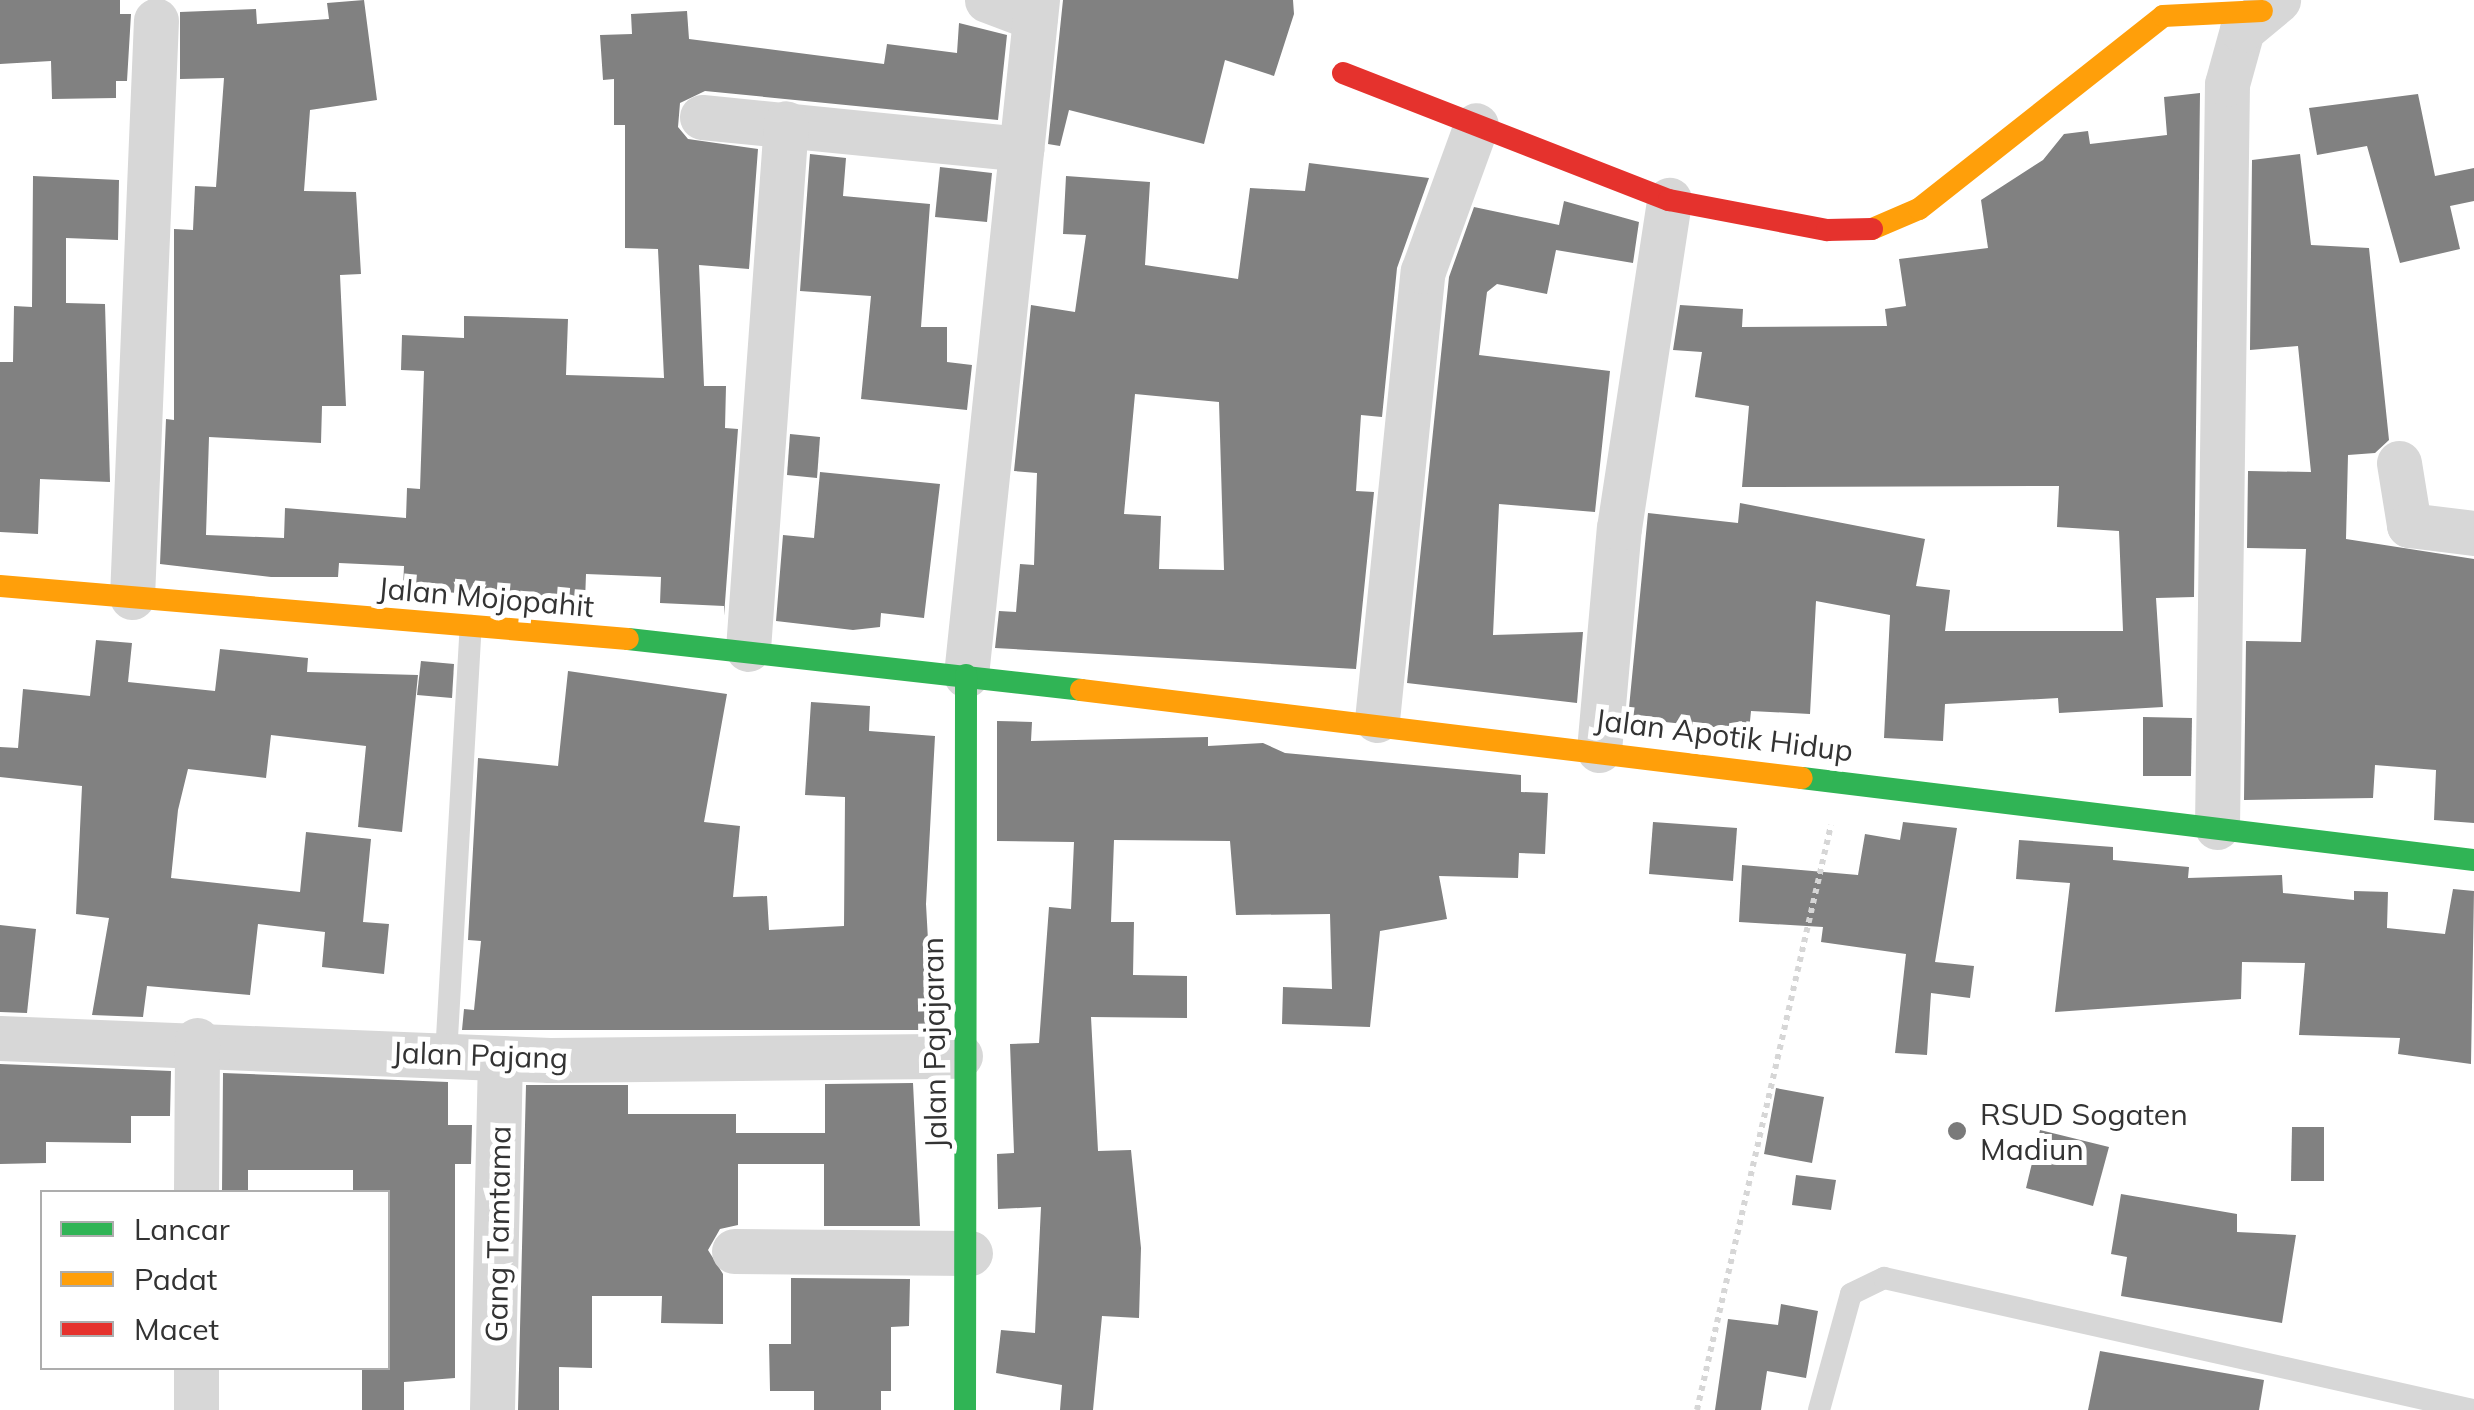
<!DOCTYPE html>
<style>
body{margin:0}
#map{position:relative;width:2474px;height:1410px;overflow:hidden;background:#fff;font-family:Mulish,sans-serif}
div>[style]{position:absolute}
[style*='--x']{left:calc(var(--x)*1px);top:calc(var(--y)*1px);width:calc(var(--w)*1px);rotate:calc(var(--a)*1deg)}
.building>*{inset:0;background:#818181}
.path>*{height:6px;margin-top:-3px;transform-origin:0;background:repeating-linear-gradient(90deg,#d6d6d6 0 5px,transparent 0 10px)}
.lane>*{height:22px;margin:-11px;padding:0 11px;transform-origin:11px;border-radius:11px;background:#d7d7d7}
.street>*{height:45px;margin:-22.5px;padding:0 22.5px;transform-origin:22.5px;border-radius:22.5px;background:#d7d7d7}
.fast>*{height:22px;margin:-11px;padding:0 11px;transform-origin:11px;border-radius:11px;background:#30b455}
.slow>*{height:22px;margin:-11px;padding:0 11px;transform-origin:11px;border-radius:11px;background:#ff9f0a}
.jam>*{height:22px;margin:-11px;padding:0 11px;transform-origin:11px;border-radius:11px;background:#e5322d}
.dots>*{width:28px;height:28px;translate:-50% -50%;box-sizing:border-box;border:5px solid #fff;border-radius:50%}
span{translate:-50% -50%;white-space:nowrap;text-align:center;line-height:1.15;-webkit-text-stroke:10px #fff;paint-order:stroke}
.street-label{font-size:30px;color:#333}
.poi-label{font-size:30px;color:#333}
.left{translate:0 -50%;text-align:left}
.legend{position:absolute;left:40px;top:1190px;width:350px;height:180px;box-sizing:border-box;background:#fff;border:2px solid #adadad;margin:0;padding:12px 18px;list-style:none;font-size:30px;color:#333}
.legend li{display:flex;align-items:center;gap:20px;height:50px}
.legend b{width:50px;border:2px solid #adadad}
</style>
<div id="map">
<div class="building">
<i style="clip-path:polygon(0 0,120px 0,120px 14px,131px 14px,127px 81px,116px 81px,116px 98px,52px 99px,51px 61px,0 64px)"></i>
<i style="clip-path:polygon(364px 0,377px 100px,310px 110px,304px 191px,356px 192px,361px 274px,340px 275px,346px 406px,322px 406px,321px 443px,209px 437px,206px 535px,284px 538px,285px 508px,406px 518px,407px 488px,420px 489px,424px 371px,401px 370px,402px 335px,464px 338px,464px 316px,568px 319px,566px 375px,664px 378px,658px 249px,625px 248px,625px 125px,614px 125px,614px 79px,603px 80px,600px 35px,632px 34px,631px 14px,687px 11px,689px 39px,884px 64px,887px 44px,957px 53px,959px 23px,1007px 35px,998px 120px,705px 91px,680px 103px,678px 127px,688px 139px,758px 149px,749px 269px,699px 265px,704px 386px,726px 386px,725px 428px,738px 429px,724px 616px,724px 606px,660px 603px,661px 577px,586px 574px,585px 602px,403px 589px,404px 566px,339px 563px,338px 577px,271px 577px,160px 564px,166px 419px,174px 420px,174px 229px,193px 230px,195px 186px,216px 187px,224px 78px,180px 79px,180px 12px,256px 9px,257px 24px,329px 19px,327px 3px)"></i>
<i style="clip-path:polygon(1063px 0,1293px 0,1294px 14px,1274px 76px,1225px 60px,1204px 144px,1069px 110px,1060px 146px,1048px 144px)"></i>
<i style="clip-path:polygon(2200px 93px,2194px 597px,2156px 598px,2163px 707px,2059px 713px,2058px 698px,1945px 704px,1943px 741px,1884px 738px,1890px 615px,1816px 601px,1810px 714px,1751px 711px,1749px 731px,1628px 718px,1648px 513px,1738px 523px,1740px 503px,1925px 539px,1916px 586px,1950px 590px,1945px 631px,2123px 631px,2119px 531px,2057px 527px,2059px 486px,1742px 487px,1749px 406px,1695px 397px,1702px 352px,1673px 350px,1680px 305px,1743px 309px,1742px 327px,1887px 326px,1885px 309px,1906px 306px,1899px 259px,1988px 248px,1981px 200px,2043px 160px,2064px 134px,2088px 131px,2090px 144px,2167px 135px,2164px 97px)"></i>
<i style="clip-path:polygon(2418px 94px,2435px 176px,2474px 168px,2474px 201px,2450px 206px,2460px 249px,2400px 263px,2367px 146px,2317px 155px,2309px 108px)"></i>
<i style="clip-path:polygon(810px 154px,846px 158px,843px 196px,930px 204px,921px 327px,947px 327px,947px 362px,972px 365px,967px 410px,861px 399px,871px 296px,800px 291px)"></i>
<i style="clip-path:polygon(2300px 154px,2311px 245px,2369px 248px,2389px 440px,2375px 453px,2348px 455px,2346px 539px,2474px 559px,2474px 823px,2434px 820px,2436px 770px,2375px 765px,2373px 798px,2244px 800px,2246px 641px,2301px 642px,2306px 549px,2247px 548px,2248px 471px,2311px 472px,2298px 346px,2250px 350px,2252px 160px)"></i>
<i style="clip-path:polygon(evenodd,1309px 163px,1429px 178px,1397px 268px,1382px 417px,1361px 415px,1356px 491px,1374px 492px,1356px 669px,995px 648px,999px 611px,1016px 612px,1020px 564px,1034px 565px,1037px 473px,1014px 471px,1031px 305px,1075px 312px,1086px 235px,1063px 234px,1066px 176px,1150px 182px,1145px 265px,1238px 279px,1250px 188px,1305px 191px,1309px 163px,1135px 394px,1219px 402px,1224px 570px,1159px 569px,1161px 516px,1124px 514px,1135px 394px)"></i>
<i style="clip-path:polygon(940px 167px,992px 173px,987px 222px,935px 217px)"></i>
<i style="clip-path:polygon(33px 176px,119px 180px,118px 240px,66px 238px,66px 303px,105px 304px,110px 482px,40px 479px,38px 534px,0 532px,0 362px,13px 362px,14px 306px,32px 307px)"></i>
<i style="clip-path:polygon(1564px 201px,1639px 222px,1633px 263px,1556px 250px,1547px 294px,1497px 284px,1487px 292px,1479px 355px,1610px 371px,1595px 512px,1499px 504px,1493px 635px,1583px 632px,1577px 703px,1407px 683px,1449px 277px,1474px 207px,1559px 225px)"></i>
<i style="clip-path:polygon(790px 434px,820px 437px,817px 478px,787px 475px)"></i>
<i style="clip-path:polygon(820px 472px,940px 484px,924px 618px,881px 613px,880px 627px,853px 630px,776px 621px,783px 535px,814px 538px)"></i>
<i style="clip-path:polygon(96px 640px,132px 643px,128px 682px,215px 691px,220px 649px,308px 658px,307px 672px,418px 675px,402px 832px,358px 827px,366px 746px,271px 735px,266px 778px,188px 769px,178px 810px,171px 878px,300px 892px,306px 832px,371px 839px,363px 922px,389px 924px,384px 974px,322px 967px,325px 932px,258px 924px,250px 995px,147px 986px,143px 1017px,92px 1015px,109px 918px,76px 914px,82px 786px,0 777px,0 747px,18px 748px,23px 689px,90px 696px)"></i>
<i style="clip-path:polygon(421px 661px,454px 664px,452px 698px,417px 695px)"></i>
<i style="clip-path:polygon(568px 671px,727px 694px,704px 822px,740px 826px,733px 897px,767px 896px,769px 930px,844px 926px,845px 797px,805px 795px,811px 702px,870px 706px,869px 731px,935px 736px,926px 904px,933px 1030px,462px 1030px,464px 1009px,474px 1010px,481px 941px,468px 940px,478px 758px,558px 766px)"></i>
<i style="clip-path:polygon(2143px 717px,2192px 718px,2191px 776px,2143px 776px)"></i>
<i style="clip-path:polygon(997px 721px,1032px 722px,1031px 741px,1208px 737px,1208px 746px,1263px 743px,1285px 753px,1521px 775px,1521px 792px,1548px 793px,1545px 854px,1519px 853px,1518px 878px,1439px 876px,1447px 919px,1380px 931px,1370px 1027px,1282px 1024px,1283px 987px,1332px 989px,1330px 914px,1236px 915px,1230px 841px,1114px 840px,1111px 922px,1134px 922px,1133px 975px,1187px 976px,1187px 1018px,1091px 1017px,1098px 1151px,1131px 1150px,1141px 1248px,1139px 1318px,1102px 1316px,1093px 1410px,1060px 1410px,1062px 1385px,996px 1373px,1001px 1330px,1035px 1333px,1041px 1207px,998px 1209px,997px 1154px,1014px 1153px,1010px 1044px,1039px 1043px,1049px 907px,1071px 909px,1074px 842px,997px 841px)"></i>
<i style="clip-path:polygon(1653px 822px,1737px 828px,1733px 881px,1649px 874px)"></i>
<i style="clip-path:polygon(1903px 822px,1957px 828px,1935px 962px,1974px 966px,1970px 998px,1931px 993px,1927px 1055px,1895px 1053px,1906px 954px,1821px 942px,1823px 927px,1739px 922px,1742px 865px,1858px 875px,1865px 834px,1900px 840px)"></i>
<i style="clip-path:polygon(2019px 840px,2113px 847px,2113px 860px,2189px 867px,2188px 878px,2282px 875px,2283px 893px,2354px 900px,2354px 891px,2388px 892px,2387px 928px,2445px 934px,2453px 889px,2474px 891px,2471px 1064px,2398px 1054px,2400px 1038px,2299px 1035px,2305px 963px,2242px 962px,2241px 999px,2055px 1012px,2070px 883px,2016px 879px)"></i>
<i style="clip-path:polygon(0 925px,36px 929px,27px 1013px,0 1012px)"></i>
<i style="clip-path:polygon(0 1064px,171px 1071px,170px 1116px,131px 1116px,131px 1143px,46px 1142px,46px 1163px,0 1164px)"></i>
<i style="clip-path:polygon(223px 1073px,448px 1082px,448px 1125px,472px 1125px,471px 1164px,455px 1164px,455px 1378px,404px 1382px,404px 1410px,362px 1410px,362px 1368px,388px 1368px,388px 1192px,353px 1192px,353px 1170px,248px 1170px,248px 1192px,222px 1192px)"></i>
<i style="clip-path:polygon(913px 1083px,920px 1226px,824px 1226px,824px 1164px,738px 1164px,738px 1225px,720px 1229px,708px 1250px,723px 1274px,723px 1324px,661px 1323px,662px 1296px,592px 1296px,592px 1368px,559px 1367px,559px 1410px,518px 1410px,526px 1085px,628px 1085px,628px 1114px,736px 1114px,736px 1133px,825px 1133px,825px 1084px)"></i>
<i style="clip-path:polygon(1776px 1088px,1824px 1097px,1812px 1163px,1764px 1154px)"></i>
<i style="clip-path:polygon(2292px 1127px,2324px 1127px,2324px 1181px,2291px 1181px)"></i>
<i style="clip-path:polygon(2040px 1130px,2109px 1147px,2093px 1206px,2026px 1188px)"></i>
<i style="clip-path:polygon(1796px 1175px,1836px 1180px,1831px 1210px,1792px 1205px)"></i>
<i style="clip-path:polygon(2121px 1194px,2237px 1214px,2237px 1232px,2296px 1235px,2282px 1323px,2121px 1296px,2127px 1257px,2111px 1254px)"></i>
<i style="clip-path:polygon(791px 1278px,910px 1279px,909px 1326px,891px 1327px,891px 1391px,881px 1391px,881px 1410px,814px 1410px,814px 1391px,770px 1391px,769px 1344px,791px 1344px)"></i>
<i style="clip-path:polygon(1781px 1304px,1818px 1311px,1806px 1378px,1767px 1371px,1761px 1410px,1715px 1410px,1728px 1319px,1778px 1325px)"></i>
<i style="clip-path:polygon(2100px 1351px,2264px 1380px,2259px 1410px,2088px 1410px)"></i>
</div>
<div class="path">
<i style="--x:1697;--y:1410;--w:600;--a:-77.1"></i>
</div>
<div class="lane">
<i style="--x:446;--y:1055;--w:430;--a:-86.7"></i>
<i style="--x:1819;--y:1410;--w:120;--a:-74.6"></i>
<i style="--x:1851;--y:1294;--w:37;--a:-26"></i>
<i style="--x:1884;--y:1278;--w:604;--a:12.63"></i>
</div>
<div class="street">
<i style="--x:987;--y:0;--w:51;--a:20.6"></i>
<i style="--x:702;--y:117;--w:321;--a:5.7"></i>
<i style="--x:2399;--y:463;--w:63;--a:80.8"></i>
<i style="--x:2409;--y:525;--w:65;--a:7"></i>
<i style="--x:132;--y:597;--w:577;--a:-87.62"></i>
<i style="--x:748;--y:649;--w:527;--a:-85.87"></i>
<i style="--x:966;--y:675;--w:679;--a:-84"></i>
<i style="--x:1377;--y:720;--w:451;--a:-84.2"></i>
<i style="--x:1423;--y:271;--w:155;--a:-70"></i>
<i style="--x:1599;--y:750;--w:223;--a:-84.9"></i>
<i style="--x:1619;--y:528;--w:332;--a:-81.3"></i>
<i style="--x:2217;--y:827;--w:743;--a:-89.23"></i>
<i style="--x:2227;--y:84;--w:56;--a:-74.5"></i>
<i style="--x:2242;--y:30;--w:47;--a:-39.8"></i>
<i style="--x:0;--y:1038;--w:550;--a:2.29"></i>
<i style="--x:550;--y:1060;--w:410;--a:-0.6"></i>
<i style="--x:196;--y:1192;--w:152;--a:-89.6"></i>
<i style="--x:734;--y:1251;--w:236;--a:0.5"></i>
<i style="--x:196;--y:1410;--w:42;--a:-90"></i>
<i style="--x:492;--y:1410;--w:352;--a:-88.7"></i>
</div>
<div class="fast">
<i style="--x:628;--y:639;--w:456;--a:6.4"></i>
<i style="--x:1802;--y:778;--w:677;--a:6.96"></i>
<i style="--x:965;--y:1410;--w:735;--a:-89.92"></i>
</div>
<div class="slow">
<i style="--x:1872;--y:229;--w:51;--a:-23.1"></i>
<i style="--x:1919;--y:209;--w:311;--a:-38.3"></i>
<i style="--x:2163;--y:16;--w:99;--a:-2.9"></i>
<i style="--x:0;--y:586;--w:630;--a:4.82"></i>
<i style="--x:1081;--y:690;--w:726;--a:6.96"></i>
</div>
<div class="jam">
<i style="--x:1343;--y:73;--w:350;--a:21.3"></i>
<i style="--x:1669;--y:200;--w:161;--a:10.8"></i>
<i style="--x:1827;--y:230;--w:45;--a:-1.3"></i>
</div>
<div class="dots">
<i style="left:1957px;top:1131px;background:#7a7a7a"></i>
</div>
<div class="street-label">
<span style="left:486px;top:597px;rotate:5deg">Jalan Mojopahit</span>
<span style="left:1724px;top:735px;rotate:7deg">Jalan Apotik Hidup</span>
<span style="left:934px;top:1043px;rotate:-91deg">Jalan Pajajaran</span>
<span style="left:480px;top:1055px;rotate:2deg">Jalan Pajang</span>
<span style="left:498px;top:1234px;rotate:-89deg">Gang Tamtama</span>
</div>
<div class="poi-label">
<span class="left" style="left:1980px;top:1131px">RSUD Sogaten<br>Madiun</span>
</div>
<ul class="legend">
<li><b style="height:12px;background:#30b455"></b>Lancar</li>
<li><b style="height:12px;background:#ff9f0a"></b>Padat</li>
<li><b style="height:12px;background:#e5322d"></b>Macet</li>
</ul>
</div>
